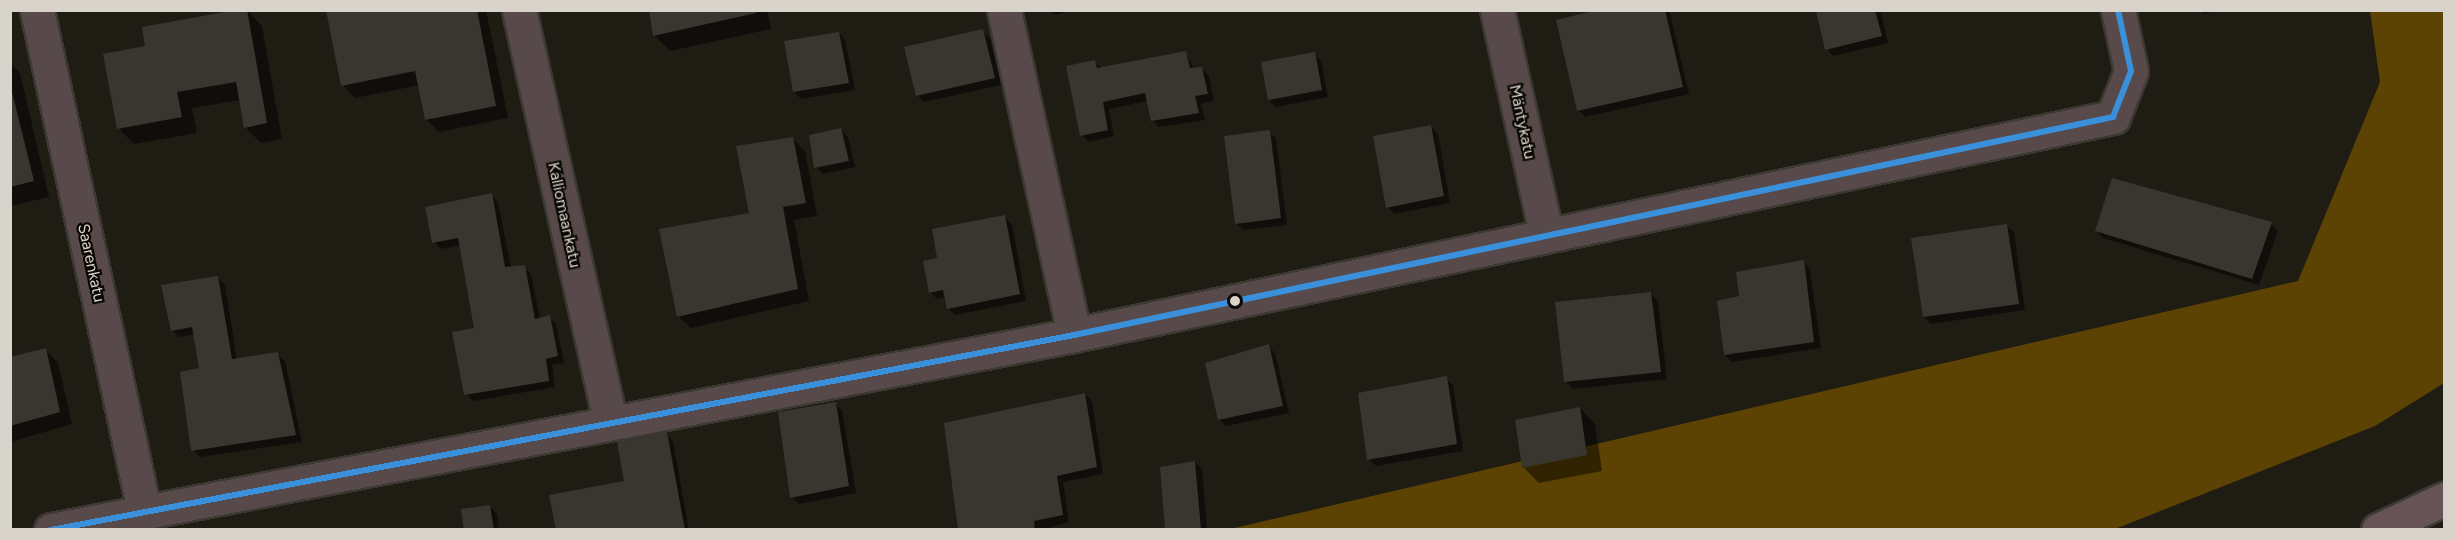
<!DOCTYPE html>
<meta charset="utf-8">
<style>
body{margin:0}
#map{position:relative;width:2455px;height:540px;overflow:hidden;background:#1f1c14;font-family:Figtree,sans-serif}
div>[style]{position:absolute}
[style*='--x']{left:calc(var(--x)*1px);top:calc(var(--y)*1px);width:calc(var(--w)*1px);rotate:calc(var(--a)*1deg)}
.forest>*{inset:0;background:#5c4303}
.shadow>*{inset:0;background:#0007}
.building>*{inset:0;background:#393630}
.roads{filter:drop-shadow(2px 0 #3c3932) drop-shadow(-2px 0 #3c3932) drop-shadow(0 2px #3c3932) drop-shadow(0 -2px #3c3932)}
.minor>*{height:33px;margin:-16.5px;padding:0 16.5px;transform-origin:16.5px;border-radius:16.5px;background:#584a4a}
.secondary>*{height:33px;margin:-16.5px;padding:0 16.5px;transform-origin:16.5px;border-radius:16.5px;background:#655355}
.bus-1>*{height:6px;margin:-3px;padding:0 3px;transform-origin:3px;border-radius:3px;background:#3a90db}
.dots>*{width:16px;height:16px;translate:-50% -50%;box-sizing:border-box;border:3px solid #0b0803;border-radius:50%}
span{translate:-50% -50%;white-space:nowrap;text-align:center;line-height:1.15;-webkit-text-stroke:4.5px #0b0803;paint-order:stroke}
.street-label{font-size:16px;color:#d9d4cb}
.frame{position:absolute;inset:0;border:12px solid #d9d4cb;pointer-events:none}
</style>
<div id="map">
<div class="forest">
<i style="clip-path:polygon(2370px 11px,2444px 11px,2444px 383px,2375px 426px,2115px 529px,1226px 530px,2298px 281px,2380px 82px)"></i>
</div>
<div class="shadow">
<i style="clip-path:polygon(247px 10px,262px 26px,282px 139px,261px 143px,245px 127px,241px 100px,192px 108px,197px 133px,134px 144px,118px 128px,146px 47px)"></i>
<i style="clip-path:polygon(327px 10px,486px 10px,508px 118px,439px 132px,426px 119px,420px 85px,355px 98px,343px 85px)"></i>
<i style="clip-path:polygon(650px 10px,767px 10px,771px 29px,670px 51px,655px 36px)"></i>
<i style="clip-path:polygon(1050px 10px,1074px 10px,1054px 15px)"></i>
<i style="clip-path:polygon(1598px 10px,1669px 10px,1689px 94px,1585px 117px,1578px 110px)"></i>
<i style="clip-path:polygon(1817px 10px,1880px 10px,1888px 43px,1833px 56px,1827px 49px)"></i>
<i style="clip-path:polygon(2200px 10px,2220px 10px,2204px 14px)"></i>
<i style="clip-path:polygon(983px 31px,990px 38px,1001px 85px,924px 102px,917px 95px)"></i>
<i style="clip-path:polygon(839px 33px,845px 40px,855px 90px,801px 99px,794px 92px)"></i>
<i style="clip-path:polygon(1186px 53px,1194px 69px,1202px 69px,1209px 76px,1214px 101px,1201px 103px,1205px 120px,1159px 127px,1152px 120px,1148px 101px,1109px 109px,1114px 136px,1089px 142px,1082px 135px,1095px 62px,1102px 69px)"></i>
<i style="clip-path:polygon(1314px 54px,1321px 61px,1328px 97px,1276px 107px,1269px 100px)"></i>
<i style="clip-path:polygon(10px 63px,20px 73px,49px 197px,10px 206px)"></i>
<i style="clip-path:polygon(1431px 127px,1438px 134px,1450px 203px,1394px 214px,1388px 207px)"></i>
<i style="clip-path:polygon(841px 130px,848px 137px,855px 167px,823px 174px,816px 167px)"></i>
<i style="clip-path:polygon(1269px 132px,1276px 139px,1287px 225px,1243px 230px,1236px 223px)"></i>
<i style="clip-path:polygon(792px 138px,805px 151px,817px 216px,794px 220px,809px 301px,691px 328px,678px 316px,751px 214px)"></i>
<i style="clip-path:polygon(2113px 180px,2271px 224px,2278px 231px,2259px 285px,2103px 238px,2096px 231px)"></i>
<i style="clip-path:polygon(491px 195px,498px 202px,511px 268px,524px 267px,531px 274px,540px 319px,549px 317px,556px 324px,564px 363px,552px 365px,555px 387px,473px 401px,466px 394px,476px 330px,461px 245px,441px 249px,434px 242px)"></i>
<i style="clip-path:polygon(1005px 217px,1012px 224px,1026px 301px,955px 315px,948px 308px,946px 297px,937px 299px,930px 292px,939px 259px)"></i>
<i style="clip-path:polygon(2007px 226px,2014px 232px,2025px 310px,1931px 324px,1924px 317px)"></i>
<i style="clip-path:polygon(1804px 262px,1810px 269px,1821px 348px,1732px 362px,1725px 355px,1741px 297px)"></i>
<i style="clip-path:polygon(218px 278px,225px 285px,237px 360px,278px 354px,285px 361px,302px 442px,200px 457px,193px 450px,201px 369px,195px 334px,179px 337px,172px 330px)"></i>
<i style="clip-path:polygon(1651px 294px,1658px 301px,1667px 379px,1573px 389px,1566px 382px)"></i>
<i style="clip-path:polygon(1268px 346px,1275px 353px,1289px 413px,1226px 426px,1219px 419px)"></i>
<i style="clip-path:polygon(46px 350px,58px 363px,72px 424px,10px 442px,10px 358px)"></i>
<i style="clip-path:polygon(1446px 378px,1453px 385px,1463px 451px,1376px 466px,1369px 459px)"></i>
<i style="clip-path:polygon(1085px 394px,1092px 401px,1103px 474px,1063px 482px,1069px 522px,1041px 530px,959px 530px)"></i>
<i style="clip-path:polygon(835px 404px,842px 411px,856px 493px,799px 504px,792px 497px)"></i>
<i style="clip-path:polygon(1580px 408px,1595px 424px,1602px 471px,1539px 483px,1523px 467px)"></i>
<i style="clip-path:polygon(666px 434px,673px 441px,689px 530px,557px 530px,626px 483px)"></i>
<i style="clip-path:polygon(1195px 462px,1202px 469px,1207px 530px,1166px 530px)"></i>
<i style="clip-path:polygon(490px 507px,497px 514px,499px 530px,465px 530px)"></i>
</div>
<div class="building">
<i style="clip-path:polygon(236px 10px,247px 10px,267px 123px,244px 128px,236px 82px,177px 92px,182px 117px,117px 129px,103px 54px,145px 46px,142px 27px)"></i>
<i style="clip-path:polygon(326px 10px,477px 10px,496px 106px,425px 120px,415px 71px,341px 86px)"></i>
<i style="clip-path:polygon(649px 10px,755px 10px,756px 13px,653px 36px)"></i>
<i style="clip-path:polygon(1597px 10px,1665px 10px,1683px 87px,1577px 111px,1556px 20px)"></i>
<i style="clip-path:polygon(1816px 10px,1875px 10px,1882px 36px,1825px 50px)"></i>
<i style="clip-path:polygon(983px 29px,995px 78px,916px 96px,904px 47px)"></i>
<i style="clip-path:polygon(839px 32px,849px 83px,793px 92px,784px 41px)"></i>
<i style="clip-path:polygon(1186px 51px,1190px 68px,1202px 67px,1208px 94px,1195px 96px,1199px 113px,1151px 121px,1145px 93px,1103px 102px,1108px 130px,1080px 136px,1066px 66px,1095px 60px,1097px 68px)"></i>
<i style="clip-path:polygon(1315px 52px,1322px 90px,1268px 100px,1261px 62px)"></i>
<i style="clip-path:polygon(10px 84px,34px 181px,10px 187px)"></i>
<i style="clip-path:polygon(1431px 125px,1444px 196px,1386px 208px,1373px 136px)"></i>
<i style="clip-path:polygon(841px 128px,849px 161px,814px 168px,809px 135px)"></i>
<i style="clip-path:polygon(1270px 130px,1281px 218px,1235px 224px,1224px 136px)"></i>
<i style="clip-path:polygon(793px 137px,806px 203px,783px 207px,798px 289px,677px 317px,659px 229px,749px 213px,736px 146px)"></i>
<i style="clip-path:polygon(2112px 178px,2272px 222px,2252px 279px,2095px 231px)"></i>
<i style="clip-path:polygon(492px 193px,505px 267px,525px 265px,535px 319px,550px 315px,558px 356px,546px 359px,549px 381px,464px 395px,452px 332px,474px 328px,458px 238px,432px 243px,425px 207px)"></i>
<i style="clip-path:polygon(1005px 215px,1020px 294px,947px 309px,943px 290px,929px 293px,923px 261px,937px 258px,932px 229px)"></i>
<i style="clip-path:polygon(2007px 224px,2019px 304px,1923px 317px,1911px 238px)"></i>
<i style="clip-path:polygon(1804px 260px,1814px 342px,1724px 355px,1717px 301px,1739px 296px,1736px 272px)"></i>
<i style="clip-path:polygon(218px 276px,232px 359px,278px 352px,296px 435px,191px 451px,180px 372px,199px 368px,192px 327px,171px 331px,161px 285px)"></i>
<i style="clip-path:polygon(1651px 292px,1661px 372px,1564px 382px,1555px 302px)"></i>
<i style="clip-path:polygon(1269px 344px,1283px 406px,1218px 420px,1205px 363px)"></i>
<i style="clip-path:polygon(46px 348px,60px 412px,10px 426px,10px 357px)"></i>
<i style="clip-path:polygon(1447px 376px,1457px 444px,1367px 460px,1358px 393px)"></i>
<i style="clip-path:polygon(1085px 393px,1097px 467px,1057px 476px,1063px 515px,1034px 521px,1035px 530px,958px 530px,944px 423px)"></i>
<i style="clip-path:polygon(836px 402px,849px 486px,790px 498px,778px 412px)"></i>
<i style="clip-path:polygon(1580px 407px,1587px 455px,1522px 468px,1515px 420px)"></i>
<i style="clip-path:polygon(667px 432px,685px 530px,556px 530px,549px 495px,624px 481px,617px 442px)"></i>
<i style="clip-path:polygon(1195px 461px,1201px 530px,1165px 530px,1160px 467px)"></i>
<i style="clip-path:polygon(490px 505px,494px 530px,464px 530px,461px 509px)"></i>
</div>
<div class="roads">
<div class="minor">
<i style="--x:37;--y:10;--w:516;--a:77.93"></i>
<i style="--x:519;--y:10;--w:420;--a:77.5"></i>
<i style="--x:1004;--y:10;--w:332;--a:77.8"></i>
<i style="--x:1497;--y:10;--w:228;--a:77.6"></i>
<i style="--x:51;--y:530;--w:1041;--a:-10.79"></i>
<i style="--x:1074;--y:335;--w:1062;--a:-11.85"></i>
<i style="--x:2113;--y:117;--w:49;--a:-68.6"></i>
<i style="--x:2131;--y:71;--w:62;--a:-102"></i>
</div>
<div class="secondary">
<i style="--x:2378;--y:530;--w:73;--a:-25.2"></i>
</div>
</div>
<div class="bus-1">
<i style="--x:51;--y:530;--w:1041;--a:-10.79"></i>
<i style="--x:1074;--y:335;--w:1062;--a:-11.85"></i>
<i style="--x:2113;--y:117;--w:49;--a:-68.6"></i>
<i style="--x:2131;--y:71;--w:62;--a:-102"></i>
</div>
<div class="dots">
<i style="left:1235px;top:301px;background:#d9d4cb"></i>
</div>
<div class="street-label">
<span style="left:1522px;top:122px;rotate:78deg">Mäntykatu</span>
<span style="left:564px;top:215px;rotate:78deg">Kalliomaankatu</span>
<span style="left:91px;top:263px;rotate:78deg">Saarenkatu</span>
</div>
<div class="frame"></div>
</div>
